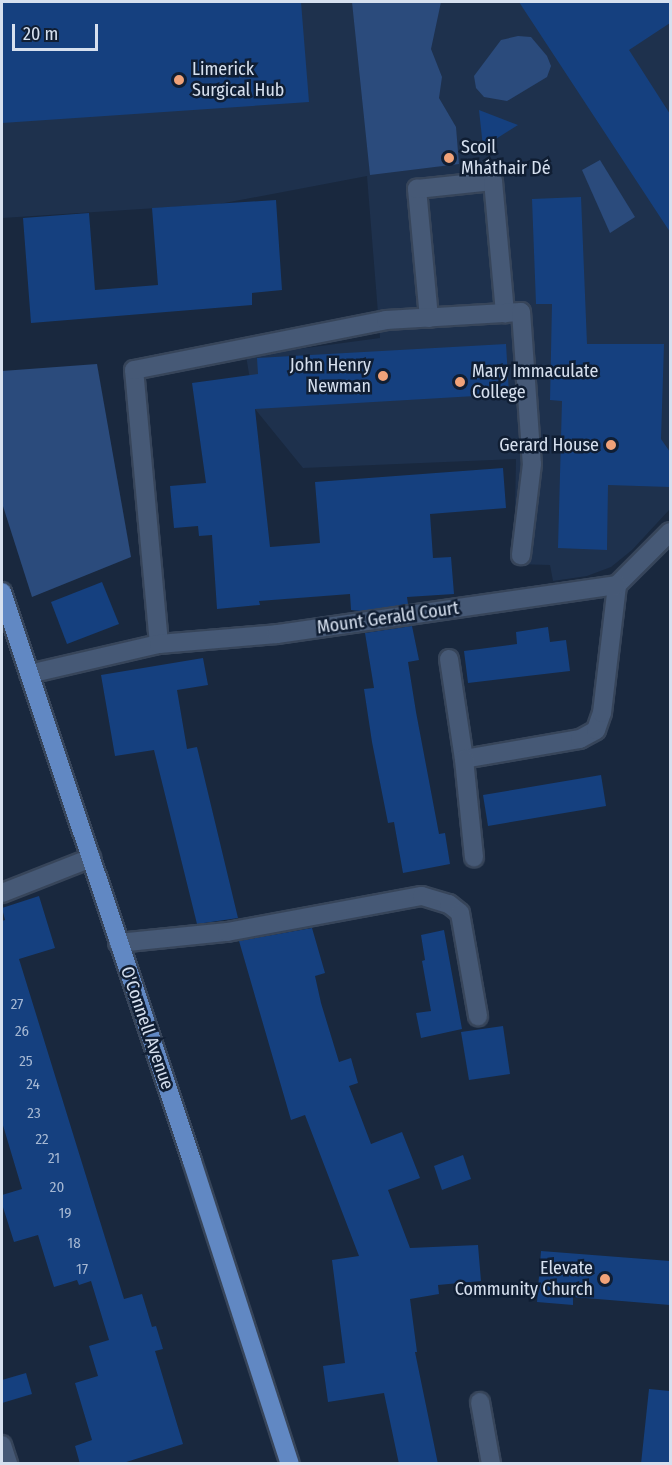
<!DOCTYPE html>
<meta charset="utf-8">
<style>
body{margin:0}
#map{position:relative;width:672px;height:1465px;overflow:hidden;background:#19283e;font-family:"Fira Sans Condensed",sans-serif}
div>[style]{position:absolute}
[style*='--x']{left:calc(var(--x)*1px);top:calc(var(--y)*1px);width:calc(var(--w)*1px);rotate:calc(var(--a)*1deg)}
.built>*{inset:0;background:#1e314d}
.green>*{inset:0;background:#2b4b7c}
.building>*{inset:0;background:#15407f}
.roads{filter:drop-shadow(2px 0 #37455a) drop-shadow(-2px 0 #37455a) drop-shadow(0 2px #37455a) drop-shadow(0 -2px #37455a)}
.minor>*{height:18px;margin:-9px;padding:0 9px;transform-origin:9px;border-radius:9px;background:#465976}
.major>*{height:18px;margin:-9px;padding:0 9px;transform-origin:9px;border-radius:9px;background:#6188c3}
.dots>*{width:16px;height:16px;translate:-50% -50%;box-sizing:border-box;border:3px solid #101e33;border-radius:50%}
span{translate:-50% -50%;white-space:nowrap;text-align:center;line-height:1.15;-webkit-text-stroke:5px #101e33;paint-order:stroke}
.number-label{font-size:15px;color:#a6b8d3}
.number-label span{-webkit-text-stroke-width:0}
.poi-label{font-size:18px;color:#d6e0ef}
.left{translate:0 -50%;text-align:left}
.right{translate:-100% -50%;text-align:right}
.street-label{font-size:18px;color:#d6e0ef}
.frame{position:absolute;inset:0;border:3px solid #d6e0ef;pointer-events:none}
.scale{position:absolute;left:12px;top:24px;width:86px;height:27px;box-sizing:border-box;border:3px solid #d6e0ef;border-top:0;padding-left:8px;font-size:18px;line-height:21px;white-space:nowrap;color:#d6e0ef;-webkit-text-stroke:4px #101e33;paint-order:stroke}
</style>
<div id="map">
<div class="built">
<i style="clip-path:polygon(2px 2px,670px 2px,670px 509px,632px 550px,611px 567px,587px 576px,553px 581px,550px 565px,514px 564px,516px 459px,303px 468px,255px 409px,246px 356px,380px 338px,367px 176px,219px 204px,2px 218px)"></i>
</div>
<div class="green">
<i style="clip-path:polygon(352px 2px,441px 2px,431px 49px,442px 77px,439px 98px,456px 127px,459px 164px,370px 175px)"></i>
<i style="clip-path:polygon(518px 36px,531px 37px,547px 56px,551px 66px,547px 77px,507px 101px,484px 97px,476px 88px,474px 76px,501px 40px)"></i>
<i style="clip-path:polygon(600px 160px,635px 217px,610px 233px,582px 170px)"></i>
<i style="clip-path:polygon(97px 364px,131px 557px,32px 597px,2px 503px,2px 371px)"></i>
</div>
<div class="building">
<i style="clip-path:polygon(2px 2px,301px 2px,309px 102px,2px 123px)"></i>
<i style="clip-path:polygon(519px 2px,670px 2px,670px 23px,629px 50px,670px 114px,670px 232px)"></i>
<i style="clip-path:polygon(479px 110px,518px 125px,483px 147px)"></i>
<i style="clip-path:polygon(581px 197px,587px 344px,664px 344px,661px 439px,670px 452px,670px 487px,608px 485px,607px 550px,558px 548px,562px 401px,550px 400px,552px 304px,536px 304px,532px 199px)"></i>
<i style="clip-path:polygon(276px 200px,282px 290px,252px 293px,252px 305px,31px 323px,23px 218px,89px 213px,95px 290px,158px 285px,152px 208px)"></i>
<i style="clip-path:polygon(506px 344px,509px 394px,255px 409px,270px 547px,320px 543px,315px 482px,503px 468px,506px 508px,430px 514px,433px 558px,451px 557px,454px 594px,407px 597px,408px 604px,361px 611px,351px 610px,350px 594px,259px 601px,260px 605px,217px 609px,212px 535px,199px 536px,198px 526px,174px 528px,170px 486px,206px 483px,192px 383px,258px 374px,257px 358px)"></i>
<i style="clip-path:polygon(102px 582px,119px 624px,67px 644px,51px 602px)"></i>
<i style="clip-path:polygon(412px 626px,419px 660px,408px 662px,416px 712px,439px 834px,445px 833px,450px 864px,403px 873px,394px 822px,388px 823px,372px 742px,364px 689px,374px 688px,365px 633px)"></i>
<i style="clip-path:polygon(548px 627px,550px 642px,566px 640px,570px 671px,468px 683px,464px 651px,517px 644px,516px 632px)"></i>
<i style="clip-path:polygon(203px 658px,208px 685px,177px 690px,187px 749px,197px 747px,238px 918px,197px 924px,154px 750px,115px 756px,101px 675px)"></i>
<i style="clip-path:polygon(601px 775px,606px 806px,488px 826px,483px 795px)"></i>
<i style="clip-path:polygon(39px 896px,55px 948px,19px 959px,124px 1299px,142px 1294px,152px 1327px,156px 1326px,163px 1349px,155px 1351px,183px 1444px,120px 1464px,80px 1464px,75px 1446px,92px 1440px,75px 1383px,98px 1376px,89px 1346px,109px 1340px,91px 1281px,79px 1285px,77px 1280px,54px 1287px,38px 1235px,14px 1242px,2px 1204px,2px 1195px,22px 1189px,2px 1122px,2px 921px,5px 920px,2px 908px)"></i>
<i style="clip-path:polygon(312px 928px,325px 973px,315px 976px,321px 1003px,339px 1062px,351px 1058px,358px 1083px,349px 1086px,371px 1144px,402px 1132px,420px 1178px,388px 1190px,410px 1248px,478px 1245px,481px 1281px,438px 1285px,439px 1294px,410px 1299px,417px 1352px,415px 1352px,438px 1464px,399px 1464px,384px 1393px,328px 1402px,323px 1366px,345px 1363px,332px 1260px,359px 1256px,305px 1115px,291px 1120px,239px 941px)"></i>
<i style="clip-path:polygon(444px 930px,462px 1029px,421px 1038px,416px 1013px,431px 1011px,422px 961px,425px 960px,421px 935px)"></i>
<i style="clip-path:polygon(503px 1026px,510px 1074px,469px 1080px,461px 1032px)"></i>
<i style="clip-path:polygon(463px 1155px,471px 1179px,442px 1190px,434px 1166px)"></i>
<i style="clip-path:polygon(541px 1251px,670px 1261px,670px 1305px,573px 1297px,573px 1305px,537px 1302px)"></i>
<i style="clip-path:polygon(26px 1373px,32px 1394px,2px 1403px,2px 1380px)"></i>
<i style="clip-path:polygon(649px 1389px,670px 1391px,670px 1464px,641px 1464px)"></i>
</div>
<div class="roads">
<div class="minor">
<i style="--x:429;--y:318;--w:130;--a:-95.3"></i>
<i style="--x:417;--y:189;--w:76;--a:-6"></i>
<i style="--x:493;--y:181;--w:133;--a:84.8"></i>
<i style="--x:159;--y:644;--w:275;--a:-95.2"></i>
<i style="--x:134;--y:370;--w:257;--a:-11.2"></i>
<i style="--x:386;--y:320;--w:135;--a:-3.4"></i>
<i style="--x:521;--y:312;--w:152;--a:85.9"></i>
<i style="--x:532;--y:464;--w:92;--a:96.9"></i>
<i style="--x:449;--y:659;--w:101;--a:81.5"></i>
<i style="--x:464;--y:759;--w:118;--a:-9.8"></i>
<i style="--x:580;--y:739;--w:18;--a:-29"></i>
<i style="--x:596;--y:730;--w:18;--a:-71"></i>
<i style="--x:602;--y:713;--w:129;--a:-83.3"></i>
<i style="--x:617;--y:585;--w:75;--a:-45"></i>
<i style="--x:29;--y:674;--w:133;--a:-13"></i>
<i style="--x:159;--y:644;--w:118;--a:-4.8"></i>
<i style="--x:277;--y:634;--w:344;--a:-8.2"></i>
<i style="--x:464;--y:759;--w:99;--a:84.2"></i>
<i style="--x:2;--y:893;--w:96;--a:-21.5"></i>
<i style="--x:118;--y:943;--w:110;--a:-5.8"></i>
<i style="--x:227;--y:932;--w:198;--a:-10.5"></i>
<i style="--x:422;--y:896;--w:28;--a:17"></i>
<i style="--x:449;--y:904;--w:14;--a:39"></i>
<i style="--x:460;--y:913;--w:105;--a:80.1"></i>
<i style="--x:480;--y:1402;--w:63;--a:79.9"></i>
<i style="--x:2;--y:1445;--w:20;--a:72"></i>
</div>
<div class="major">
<i style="--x:2;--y:592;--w:600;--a:71.53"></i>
<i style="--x:192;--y:1161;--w:318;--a:72.1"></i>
</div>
</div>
<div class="dots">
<i style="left:179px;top:80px;background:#f0a279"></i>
<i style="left:449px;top:158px;background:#f0a279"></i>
<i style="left:383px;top:376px;background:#f0a279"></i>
<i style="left:460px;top:382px;background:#f0a279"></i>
<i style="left:611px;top:445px;background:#f0a279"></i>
<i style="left:605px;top:1279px;background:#f0a279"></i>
</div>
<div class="number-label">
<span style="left:17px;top:1005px">27</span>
<span style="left:22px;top:1032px">26</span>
<span style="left:26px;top:1062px">25</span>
<span style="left:33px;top:1085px">24</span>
<span style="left:34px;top:1114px">23</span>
<span style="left:42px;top:1140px">22</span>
<span style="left:54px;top:1159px">21</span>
<span style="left:57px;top:1188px">20</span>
<span style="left:65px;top:1214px">19</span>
<span style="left:74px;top:1244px">18</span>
<span style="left:82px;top:1270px">17</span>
</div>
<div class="poi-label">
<span class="left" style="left:192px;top:80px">Limerick<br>Surgical Hub</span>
<span class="left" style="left:461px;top:158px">Scoil<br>Mháthair Dé</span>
<span class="right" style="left:371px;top:376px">John Henry<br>Newman</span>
<span class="left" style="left:472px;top:382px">Mary Immaculate<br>College</span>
<span class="right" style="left:599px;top:445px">Gerard House</span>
<span class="right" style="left:593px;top:1279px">Elevate<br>Community Church</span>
</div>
<div class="street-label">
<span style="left:388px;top:618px;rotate:-8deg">Mount Gerald Court</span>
<span style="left:147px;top:1028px;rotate:71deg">O'Connell Avenue</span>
</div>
<div class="frame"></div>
<div class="scale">20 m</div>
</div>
